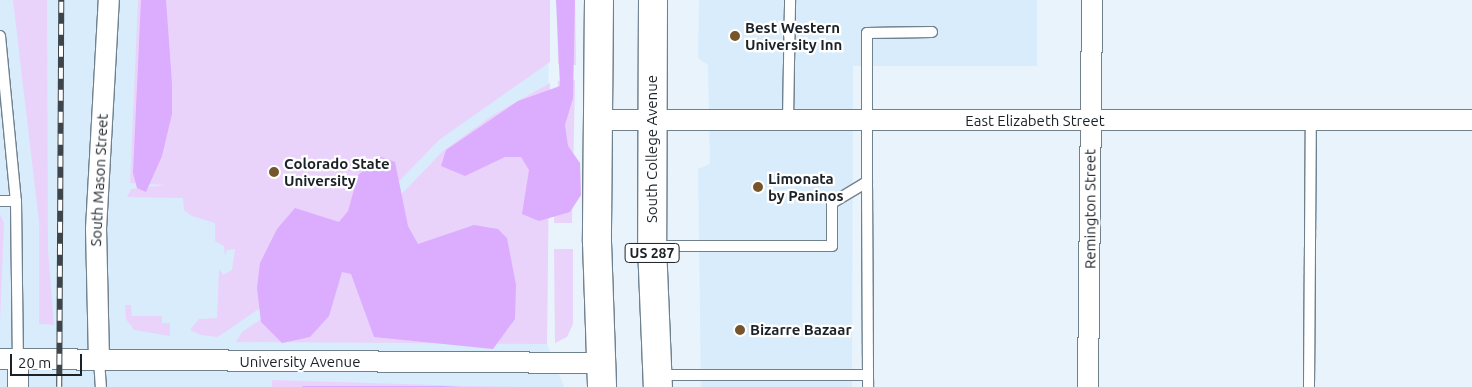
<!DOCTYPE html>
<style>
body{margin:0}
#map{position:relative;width:1472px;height:387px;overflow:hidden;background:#e8f3fc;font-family:Ubuntu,sans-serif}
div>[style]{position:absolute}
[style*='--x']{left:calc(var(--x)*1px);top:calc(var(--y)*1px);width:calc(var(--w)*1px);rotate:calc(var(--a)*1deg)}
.built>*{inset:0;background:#d8ecfc}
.green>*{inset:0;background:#ead3fb}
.forest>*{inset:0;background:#dcacfe}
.roads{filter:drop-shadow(1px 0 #70818e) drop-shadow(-1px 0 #70818e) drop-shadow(0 1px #70818e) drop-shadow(0 -1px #70818e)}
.lane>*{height:10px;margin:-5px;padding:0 5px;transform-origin:5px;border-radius:5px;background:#fff}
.street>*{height:20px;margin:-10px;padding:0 10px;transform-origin:10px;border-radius:10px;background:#fff}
.highway>*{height:28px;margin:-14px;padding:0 14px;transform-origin:14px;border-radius:14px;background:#fff}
.rail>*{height:5.5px;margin-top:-2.75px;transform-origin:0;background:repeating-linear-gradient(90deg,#fff 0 11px,#3d454b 0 22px);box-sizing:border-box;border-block:1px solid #3d454b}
.dots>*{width:14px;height:14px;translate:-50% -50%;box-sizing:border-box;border:2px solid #fff;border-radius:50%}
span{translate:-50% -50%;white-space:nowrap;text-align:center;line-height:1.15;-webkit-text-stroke:4.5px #fff;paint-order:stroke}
.shield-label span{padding:1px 4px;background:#fff;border:1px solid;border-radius:4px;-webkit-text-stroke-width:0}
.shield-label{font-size:14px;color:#1b2227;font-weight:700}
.poi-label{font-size:15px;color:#1b2227;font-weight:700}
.left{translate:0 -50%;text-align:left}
.street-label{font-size:15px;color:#1b2227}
.scale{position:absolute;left:10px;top:354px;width:72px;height:22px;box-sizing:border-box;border:2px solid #1b2227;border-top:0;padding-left:6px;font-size:15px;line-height:18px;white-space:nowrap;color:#1b2227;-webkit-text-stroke:4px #fff;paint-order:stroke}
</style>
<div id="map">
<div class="built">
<i style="clip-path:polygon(0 0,549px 0,547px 344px,564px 387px,0 387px)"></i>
<i style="clip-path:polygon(699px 0,1037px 0,1037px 66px,853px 66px,852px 387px,701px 387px,698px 169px,710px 164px,708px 65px,698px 58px)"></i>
</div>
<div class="green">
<i style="clip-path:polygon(13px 0,47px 0,48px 250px,54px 325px,39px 324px,39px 222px)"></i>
<i style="clip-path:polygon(138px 0,550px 0,550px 62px,439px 140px,309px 274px,227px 331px,217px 337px,201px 335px,190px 330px,199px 319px,217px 318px,219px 269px,223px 275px,232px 270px,235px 249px,227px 250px,225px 256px,224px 246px,215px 241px,215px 223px,192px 216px,184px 210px,183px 198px,127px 197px,131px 189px,165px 185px,130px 183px)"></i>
<i style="clip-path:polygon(557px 0,575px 0,576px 65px,558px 64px)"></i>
<i style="clip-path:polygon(575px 80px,572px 223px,554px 223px,558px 81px)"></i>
<i style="clip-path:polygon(550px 83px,547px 344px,236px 342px,242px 332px,318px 281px,443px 151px,493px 115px)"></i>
<i style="clip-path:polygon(0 214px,4px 223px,0 322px)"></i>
<i style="clip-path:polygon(554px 249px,573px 249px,573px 324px,567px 337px,555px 343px)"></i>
<i style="clip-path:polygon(125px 305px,131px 305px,132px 316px,162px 316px,162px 323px,170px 323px,170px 336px,134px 330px,126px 319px)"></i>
<i style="clip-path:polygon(272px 380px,469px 386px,529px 387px,272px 387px)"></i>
</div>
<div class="forest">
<i style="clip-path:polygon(141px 0,166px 0,172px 84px,172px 114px,162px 156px,146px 192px,137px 188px,133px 173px)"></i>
<i style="clip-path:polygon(556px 0,575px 0,573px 98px,565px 125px,568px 146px,580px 163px,581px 195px,570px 212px,539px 221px,522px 214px,529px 170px,521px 157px,505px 157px,465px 176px,441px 166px,446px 150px,518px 101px,560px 86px)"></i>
<i style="clip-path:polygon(381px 157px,395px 162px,408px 226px,418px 244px,474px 225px,498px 229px,507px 238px,516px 285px,515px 319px,493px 349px,374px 337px,351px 274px,342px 272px,329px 316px,310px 337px,282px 343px,261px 322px,257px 288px,260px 263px,277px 229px,295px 208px,339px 222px,348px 211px,358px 175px)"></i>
<i style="clip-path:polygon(302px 386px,444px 386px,460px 387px,303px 387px)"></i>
</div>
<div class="roads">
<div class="lane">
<i style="--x:0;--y:36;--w:166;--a:84.5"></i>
<i style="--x:16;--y:201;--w:158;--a:89.3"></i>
<i style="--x:788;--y:120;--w:120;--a:-89"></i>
<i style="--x:867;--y:182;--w:205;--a:89.7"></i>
<i style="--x:0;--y:201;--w:16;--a:0"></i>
<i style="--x:653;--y:246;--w:179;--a:0"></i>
<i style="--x:832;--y:246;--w:43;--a:-90"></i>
<i style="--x:832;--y:203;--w:41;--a:-31"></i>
<i style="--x:867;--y:182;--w:149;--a:-90"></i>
<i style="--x:867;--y:33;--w:65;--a:-0.9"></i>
<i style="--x:99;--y:360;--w:27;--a:86"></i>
<i style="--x:658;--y:375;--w:210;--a:0"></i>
<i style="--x:1309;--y:387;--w:266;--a:-89.6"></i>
</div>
<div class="street">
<i style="--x:597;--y:120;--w:875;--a:0"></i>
<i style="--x:0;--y:359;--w:600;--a:0.38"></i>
<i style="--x:99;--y:360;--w:131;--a:-91.3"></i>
<i style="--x:96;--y:229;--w:229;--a:-86.8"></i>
<i style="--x:18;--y:387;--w:28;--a:-90"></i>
<i style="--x:1088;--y:387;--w:387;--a:-89.4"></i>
</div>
<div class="highway">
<i style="--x:599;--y:0;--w:242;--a:90.5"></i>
<i style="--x:597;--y:242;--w:145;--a:88"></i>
<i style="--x:653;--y:0;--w:246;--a:90.2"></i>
<i style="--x:652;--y:246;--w:141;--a:87.6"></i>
</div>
</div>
<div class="rail">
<i style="--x:59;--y:387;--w:387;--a:-89.7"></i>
</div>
<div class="dots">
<i style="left:735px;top:36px;background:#75552b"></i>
<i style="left:274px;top:172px;background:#75552b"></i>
<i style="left:758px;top:187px;background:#75552b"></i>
<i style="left:740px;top:330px;background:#75552b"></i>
</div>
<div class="shield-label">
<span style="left:652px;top:253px">US 287</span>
</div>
<div class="poi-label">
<span class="left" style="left:745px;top:36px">Best Western<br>University Inn</span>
<span class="left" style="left:284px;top:172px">Colorado State<br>University</span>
<span class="left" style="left:768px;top:187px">Limonata<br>by Paninos</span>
<span class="left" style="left:750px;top:330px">Bizarre Bazaar</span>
</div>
<div class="street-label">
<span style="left:1035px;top:121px">East Elizabeth Street</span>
<span style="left:652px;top:149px;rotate:-90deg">South College Avenue</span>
<span style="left:99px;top:180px;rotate:-87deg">South Mason Street</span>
<span style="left:1090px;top:209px;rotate:-90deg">Remington Street</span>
<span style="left:300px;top:362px">University Avenue</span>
</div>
<div class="scale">20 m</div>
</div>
